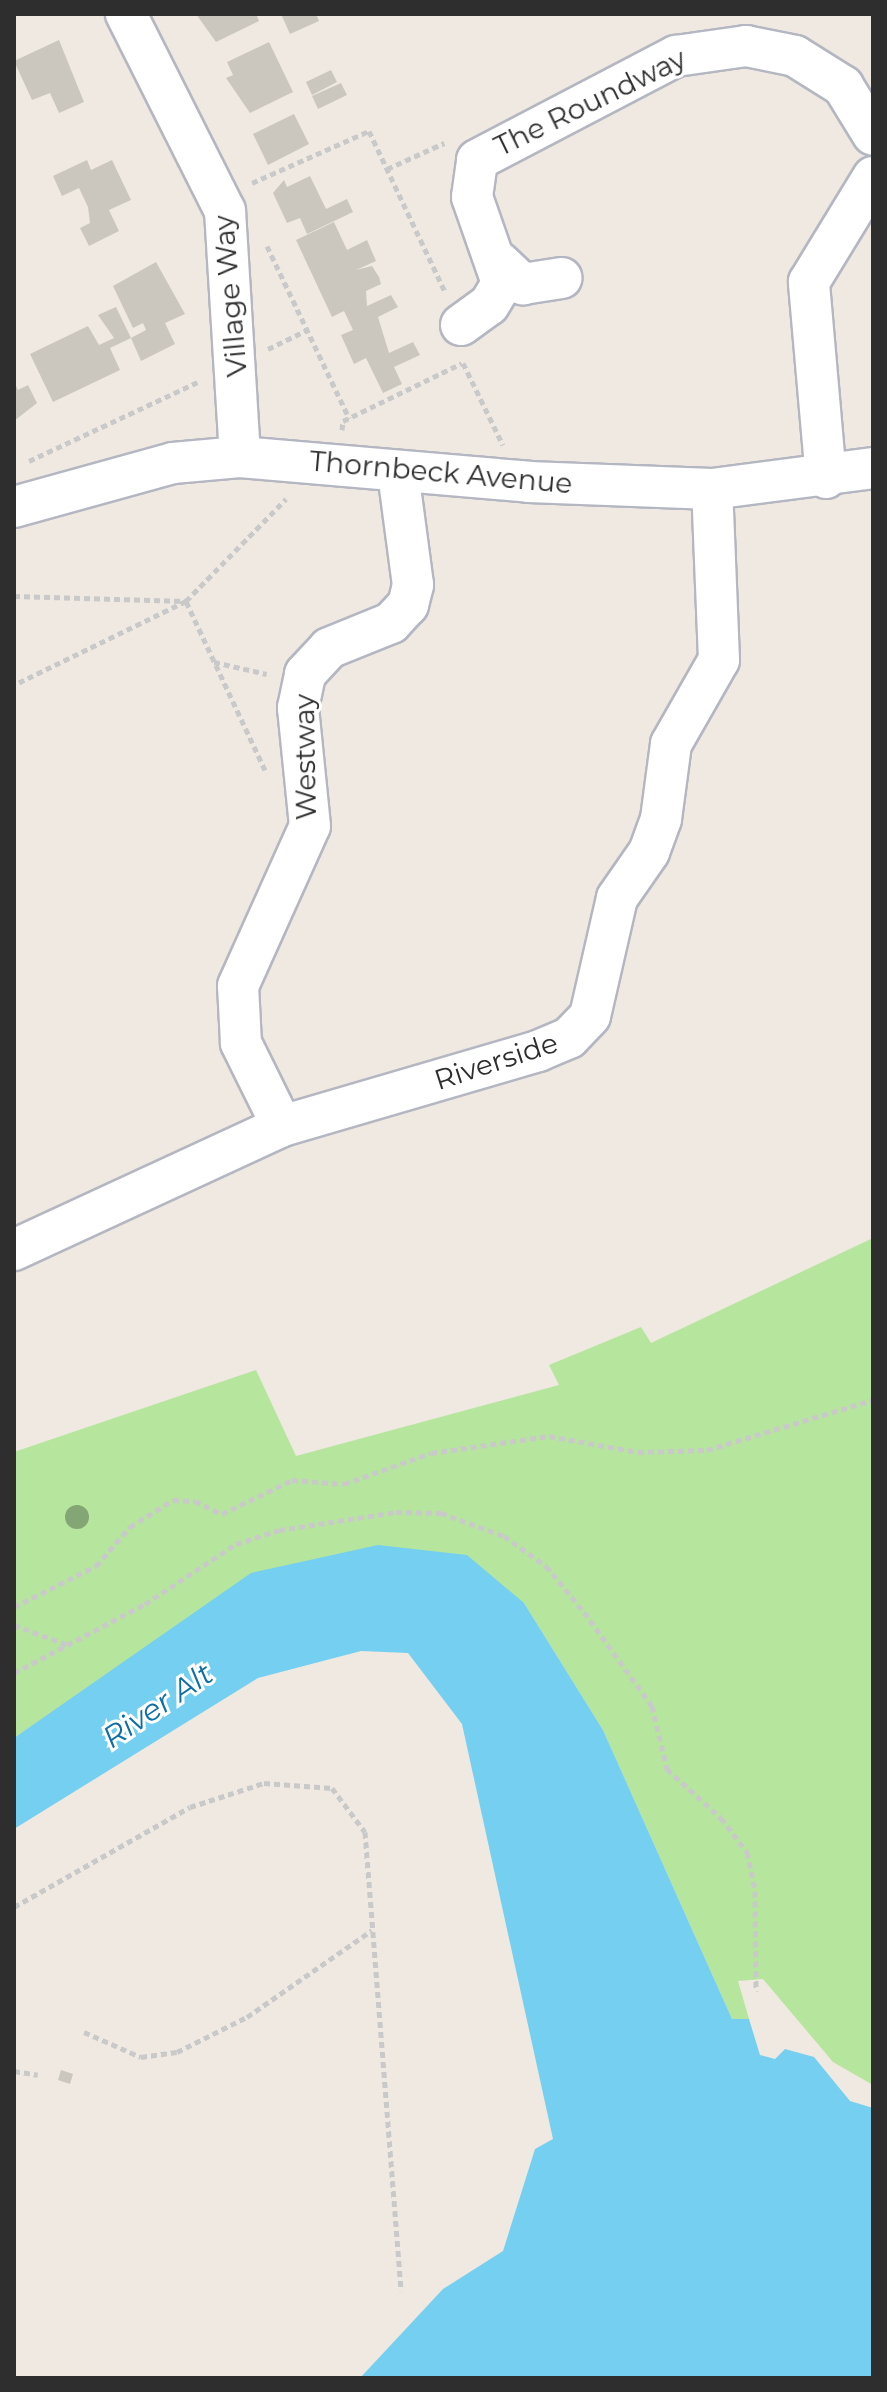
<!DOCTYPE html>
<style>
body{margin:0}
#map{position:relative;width:887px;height:2392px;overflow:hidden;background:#efe9e1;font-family:Montserrat,sans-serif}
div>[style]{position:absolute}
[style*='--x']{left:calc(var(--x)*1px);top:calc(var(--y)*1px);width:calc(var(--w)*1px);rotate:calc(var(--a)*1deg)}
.green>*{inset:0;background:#b6e59e}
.water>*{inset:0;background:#75cff0}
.building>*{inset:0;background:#cbc7bf}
.path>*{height:5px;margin-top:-2.5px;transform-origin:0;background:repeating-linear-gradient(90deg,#c9c9c9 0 6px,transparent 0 10px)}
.roads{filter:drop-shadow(2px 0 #b4b7c1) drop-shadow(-2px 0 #b4b7c1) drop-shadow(0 2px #b4b7c1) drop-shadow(0 -2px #b4b7c1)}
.minor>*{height:40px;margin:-20px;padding:0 20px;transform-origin:20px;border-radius:20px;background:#fff}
.trees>*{width:24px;height:24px;margin:-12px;border-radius:50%;background:#84a574}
span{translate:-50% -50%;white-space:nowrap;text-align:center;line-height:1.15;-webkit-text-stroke:6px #fff;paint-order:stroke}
.street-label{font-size:28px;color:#2e2e2e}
.water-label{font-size:30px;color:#0d6fa3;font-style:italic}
.frame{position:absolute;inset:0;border:16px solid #2e2e2e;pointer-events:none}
</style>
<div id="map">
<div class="green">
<i style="clip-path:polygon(873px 1238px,873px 2085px,833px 2062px,763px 1979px,738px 1981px,749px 2019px,732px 2019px,603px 1730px,524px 1603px,60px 1707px,14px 1738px,14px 1452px,256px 1370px,296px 1456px,559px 1385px,549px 1365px,641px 1327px,651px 1343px)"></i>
</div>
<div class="water">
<i style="clip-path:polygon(378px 1545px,467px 1555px,524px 1603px,603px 1730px,732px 2019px,749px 2019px,760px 2055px,775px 2059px,785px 2049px,814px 2057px,850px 2101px,873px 2108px,873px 2378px,360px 2378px,443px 2289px,503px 2251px,535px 2149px,553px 2139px,462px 1724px,408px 1653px,361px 1651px,258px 1678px,14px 1829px,14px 1738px,251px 1573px)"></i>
</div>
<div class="building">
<i style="clip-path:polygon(196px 14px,256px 14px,259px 21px,216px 42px)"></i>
<i style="clip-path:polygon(281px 14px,316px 14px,319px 21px,290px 34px)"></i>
<i style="clip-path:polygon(59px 40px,84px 102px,59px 113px,50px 93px,32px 100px,14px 61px)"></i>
<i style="clip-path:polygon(269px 42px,293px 92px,250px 113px,226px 78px,233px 75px,227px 62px)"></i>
<i style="clip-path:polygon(331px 70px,337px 82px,312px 95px,306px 82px)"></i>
<i style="clip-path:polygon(341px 83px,347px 95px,318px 109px,312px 96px)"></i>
<i style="clip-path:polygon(294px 114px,309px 144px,268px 165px,253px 134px)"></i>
<i style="clip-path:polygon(87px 160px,91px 170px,112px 160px,131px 200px,109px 210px,119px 231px,89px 246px,80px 228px,90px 223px,88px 207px,79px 188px,62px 196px,53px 176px)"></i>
<i style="clip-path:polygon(310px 176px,326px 209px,347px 199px,353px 212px,307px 234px,300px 218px,287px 223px,273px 193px,284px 180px,287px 187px)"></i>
<i style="clip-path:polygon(334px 222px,347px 250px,367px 240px,376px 261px,356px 270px,372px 266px,379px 277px,381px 284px,366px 291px,367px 306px,391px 295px,398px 307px,378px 317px,389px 353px,413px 342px,420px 355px,394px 367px,402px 384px,383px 393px,366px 358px,354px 364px,341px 335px,353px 330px,344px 311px,332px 317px,296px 240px)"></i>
<i style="clip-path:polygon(156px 262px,185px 314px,165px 323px,175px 344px,141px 361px,131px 338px,146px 330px,143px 323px,133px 328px,113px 286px)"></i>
<i style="clip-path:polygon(116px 307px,131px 338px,110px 348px,120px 370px,53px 402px,30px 354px,88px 326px,99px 345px,114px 338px,98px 315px)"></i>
<i style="clip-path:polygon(14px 382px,18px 390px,28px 385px,37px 403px,14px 421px)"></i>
<i style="clip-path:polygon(61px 2070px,73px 2074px,70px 2084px,58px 2080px)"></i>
</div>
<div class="path">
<i style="--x:387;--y:169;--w:63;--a:-24.5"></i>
<i style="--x:252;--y:183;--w:128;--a:-24"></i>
<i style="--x:369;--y:131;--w:178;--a:64.7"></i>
<i style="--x:267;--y:246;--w:191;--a:64.5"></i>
<i style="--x:268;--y:349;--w:43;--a:-26"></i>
<i style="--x:463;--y:363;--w:91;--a:64"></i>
<i style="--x:342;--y:430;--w:9;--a:-84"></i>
<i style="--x:343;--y:421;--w:132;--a:-26"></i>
<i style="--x:29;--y:461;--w:187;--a:-25.1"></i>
<i style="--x:14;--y:596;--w:172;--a:1.7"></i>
<i style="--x:186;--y:601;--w:191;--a:154"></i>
<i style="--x:214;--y:662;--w:54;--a:12.8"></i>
<i style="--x:265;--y:770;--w:187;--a:-115.1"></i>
<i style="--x:186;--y:601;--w:143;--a:-45.6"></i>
<i style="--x:14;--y:1607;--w:92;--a:-26.6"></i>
<i style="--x:96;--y:1566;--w:52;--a:-48.9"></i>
<i style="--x:130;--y:1527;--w:51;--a:-32.1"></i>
<i style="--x:173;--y:1500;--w:22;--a:3"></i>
<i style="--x:195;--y:1501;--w:30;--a:26"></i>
<i style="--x:222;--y:1514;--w:78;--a:-25.9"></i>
<i style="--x:292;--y:1480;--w:52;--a:4.4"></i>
<i style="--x:344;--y:1484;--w:92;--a:-19.6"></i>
<i style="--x:431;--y:1453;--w:119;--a:-8.2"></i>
<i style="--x:549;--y:1436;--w:90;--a:10.2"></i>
<i style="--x:638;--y:1452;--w:69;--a:-1.7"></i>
<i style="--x:707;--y:1450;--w:173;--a:-16.8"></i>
<i style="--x:14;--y:1625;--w:58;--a:20.3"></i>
<i style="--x:14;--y:1673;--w:148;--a:-27.8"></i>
<i style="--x:145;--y:1604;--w:109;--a:-33.4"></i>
<i style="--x:236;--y:1544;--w:45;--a:-18"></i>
<i style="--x:279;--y:1530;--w:118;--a:-8.7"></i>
<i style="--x:396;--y:1512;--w:45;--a:1.3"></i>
<i style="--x:441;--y:1513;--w:67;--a:20.1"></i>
<i style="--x:504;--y:1536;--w:52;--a:35.5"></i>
<i style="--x:546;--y:1566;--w:60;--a:50.4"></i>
<i style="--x:584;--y:1612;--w:116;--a:54.1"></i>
<i style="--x:652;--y:1706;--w:65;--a:76.6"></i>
<i style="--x:667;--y:1769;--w:73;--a:42.2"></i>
<i style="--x:721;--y:1818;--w:43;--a:52.6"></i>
<i style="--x:747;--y:1852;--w:40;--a:78"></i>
<i style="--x:755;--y:1891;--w:100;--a:89.4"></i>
<i style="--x:14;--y:1907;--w:202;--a:-29.6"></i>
<i style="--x:190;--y:1807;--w:78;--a:-18"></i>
<i style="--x:264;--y:1783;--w:68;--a:4.2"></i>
<i style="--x:332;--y:1788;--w:55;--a:53.1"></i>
<i style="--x:365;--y:1832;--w:460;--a:85.5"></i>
<i style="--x:84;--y:2032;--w:62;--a:23.7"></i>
<i style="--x:141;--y:2057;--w:36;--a:-8"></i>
<i style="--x:177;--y:2052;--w:78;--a:-26.6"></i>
<i style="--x:247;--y:2017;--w:152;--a:-34.8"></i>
<i style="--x:14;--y:2071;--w:24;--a:9"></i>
</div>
<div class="roads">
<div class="minor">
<i style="--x:126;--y:14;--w:220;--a:63.3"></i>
<i style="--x:225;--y:211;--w:246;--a:86.5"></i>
<i style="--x:499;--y:262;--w:33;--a:43"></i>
<i style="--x:523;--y:284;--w:39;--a:-9"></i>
<i style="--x:461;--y:325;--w:34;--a:-36"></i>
<i style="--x:489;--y:305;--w:26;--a:-59"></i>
<i style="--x:502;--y:283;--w:91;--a:-109.2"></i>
<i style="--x:472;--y:197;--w:37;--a:-82"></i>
<i style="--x:477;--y:160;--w:225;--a:-27.6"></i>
<i style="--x:676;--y:56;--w:71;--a:-8.1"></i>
<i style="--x:746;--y:46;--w:50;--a:11.5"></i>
<i style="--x:795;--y:56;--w:57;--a:32"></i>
<i style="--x:843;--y:86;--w:57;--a:58.5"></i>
<i style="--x:826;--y:478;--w:197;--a:-95"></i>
<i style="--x:809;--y:282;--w:123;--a:-58.6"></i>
<i style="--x:14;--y:507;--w:165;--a:-15.5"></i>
<i style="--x:173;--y:463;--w:67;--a:-5.1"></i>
<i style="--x:240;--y:457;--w:290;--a:4.9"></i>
<i style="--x:529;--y:482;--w:183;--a:2.2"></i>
<i style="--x:712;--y:489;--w:162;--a:-7.4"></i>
<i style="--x:282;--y:1126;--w:93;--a:-116.3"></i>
<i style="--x:241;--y:1043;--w:57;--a:-93"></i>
<i style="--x:238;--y:986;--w:175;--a:-65.8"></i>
<i style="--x:310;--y:826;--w:119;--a:-95.8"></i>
<i style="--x:298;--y:708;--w:35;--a:-78"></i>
<i style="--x:305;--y:674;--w:35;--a:-47"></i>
<i style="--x:329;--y:648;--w:67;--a:-22"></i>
<i style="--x:391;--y:623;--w:25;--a:-47"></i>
<i style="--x:408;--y:605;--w:21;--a:-76"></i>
<i style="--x:413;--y:585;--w:114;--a:-97.6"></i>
<i style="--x:14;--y:1250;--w:295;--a:-24.8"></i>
<i style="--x:282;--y:1126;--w:267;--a:-16.3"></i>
<i style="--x:538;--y:1051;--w:34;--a:-23"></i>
<i style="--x:569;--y:1038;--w:30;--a:-46"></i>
<i style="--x:590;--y:1016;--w:121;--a:-77.1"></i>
<i style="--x:617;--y:898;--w:56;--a:-55.2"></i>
<i style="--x:649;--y:852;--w:35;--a:-70"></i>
<i style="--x:661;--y:819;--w:76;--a:-82.4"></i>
<i style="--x:671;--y:744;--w:97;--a:-60.3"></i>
<i style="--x:719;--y:660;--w:171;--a:-92.3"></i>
</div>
</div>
<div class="trees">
<i style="left:77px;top:1517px"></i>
</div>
<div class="street-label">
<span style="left:590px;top:102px;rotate:-26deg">The Roundway</span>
<span style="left:230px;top:296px;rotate:-95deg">Village Way</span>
<span style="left:441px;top:472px;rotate:5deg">Thornbeck Avenue</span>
<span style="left:305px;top:757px;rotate:-91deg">Westway</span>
<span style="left:496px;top:1061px;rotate:-18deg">Riverside</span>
</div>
<div class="water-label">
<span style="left:158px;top:1706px;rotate:-34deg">River Alt</span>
</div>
<div class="frame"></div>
</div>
